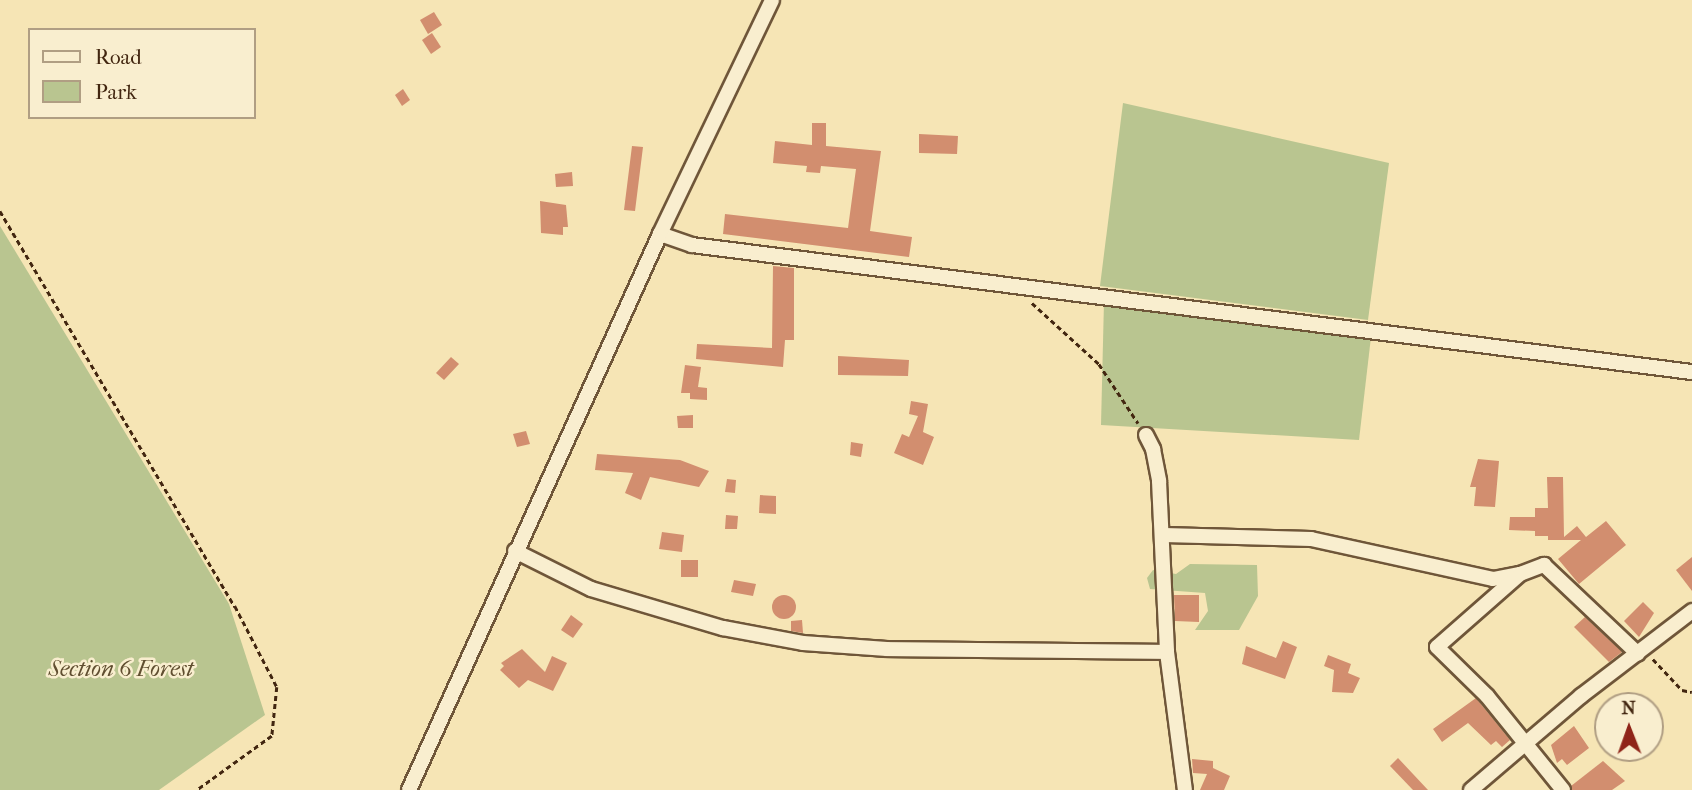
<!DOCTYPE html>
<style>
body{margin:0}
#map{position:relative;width:1692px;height:790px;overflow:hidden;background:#f6e5b5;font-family:"IM FELL French Canon",serif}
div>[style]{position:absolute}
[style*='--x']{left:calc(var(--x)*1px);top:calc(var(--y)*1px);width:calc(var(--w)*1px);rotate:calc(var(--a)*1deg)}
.green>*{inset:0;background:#b9c590}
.building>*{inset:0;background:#d28e6f}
.round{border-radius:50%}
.path>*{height:2.5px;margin-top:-1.25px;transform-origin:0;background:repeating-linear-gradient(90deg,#422610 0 5px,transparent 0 8.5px)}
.roads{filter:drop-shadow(2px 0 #6f5639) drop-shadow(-2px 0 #6f5639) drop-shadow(0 2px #6f5639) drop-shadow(0 -2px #6f5639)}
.minor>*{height:14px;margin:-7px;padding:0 7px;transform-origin:7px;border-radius:7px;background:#f9eecf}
span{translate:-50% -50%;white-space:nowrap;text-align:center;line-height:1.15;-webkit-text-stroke:5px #f9eecf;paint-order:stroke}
.park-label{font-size:23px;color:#604e30;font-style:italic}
.legend{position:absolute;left:28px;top:28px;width:228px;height:91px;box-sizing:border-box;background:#f9eecf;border:2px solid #b09e83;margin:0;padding:9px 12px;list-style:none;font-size:21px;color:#422610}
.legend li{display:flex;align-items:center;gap:14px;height:35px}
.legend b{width:35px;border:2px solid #b09e83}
.north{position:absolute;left:1594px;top:692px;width:70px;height:70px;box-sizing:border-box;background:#f9eecf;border:2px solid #b09e83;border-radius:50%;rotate:359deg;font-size:19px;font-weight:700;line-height:28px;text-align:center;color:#422610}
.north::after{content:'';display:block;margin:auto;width:24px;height:32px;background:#8f2418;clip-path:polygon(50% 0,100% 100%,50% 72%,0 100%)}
</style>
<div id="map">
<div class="green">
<i style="clip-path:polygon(1123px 103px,1389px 163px,1368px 320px,1100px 286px)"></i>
<i style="clip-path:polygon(0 226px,229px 604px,265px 715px,159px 790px,0 790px)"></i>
<i style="clip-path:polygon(1104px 301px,1371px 337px,1359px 440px,1101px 425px)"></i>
<i style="clip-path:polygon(1190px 564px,1257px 565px,1258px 596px,1239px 630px,1195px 630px,1208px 611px,1205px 593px,1150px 589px,1147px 578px,1153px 570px,1176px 574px)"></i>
</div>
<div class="building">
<i style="clip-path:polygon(434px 12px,442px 25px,428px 34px,420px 20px)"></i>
<i style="clip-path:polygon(432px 33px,441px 47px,431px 54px,422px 40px)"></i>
<i style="clip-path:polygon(403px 89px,410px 100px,402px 106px,395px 95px)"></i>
<i style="clip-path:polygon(812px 123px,826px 123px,826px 146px,881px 151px,870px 231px,912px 237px,909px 257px,723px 234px,725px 214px,848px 228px,856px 169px,821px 166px,820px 173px,806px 172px,807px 166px,773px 163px,775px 141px,812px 145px)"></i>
<i style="clip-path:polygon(919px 134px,958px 136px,957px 154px,919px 153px)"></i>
<i style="clip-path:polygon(632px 146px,643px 147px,635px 211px,624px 210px)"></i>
<i style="clip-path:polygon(572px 172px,573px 186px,556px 187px,555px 174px)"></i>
<i style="clip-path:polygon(540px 201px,566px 205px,568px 227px,563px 227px,563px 235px,541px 233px)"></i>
<i style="clip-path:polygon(773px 266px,794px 268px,794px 340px,785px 340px,783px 367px,696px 359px,697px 344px,772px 348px)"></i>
<i style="clip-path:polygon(838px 356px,909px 360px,908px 376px,838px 375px)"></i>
<i style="clip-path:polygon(451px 357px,459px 364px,444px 380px,436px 373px)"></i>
<i style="clip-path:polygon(685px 365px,701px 367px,698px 387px,707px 388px,707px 400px,690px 399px,690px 393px,681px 393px)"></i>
<i style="clip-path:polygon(911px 401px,928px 404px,923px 432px,934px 437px,923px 465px,894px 453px,902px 434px,909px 437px,918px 416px,909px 414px)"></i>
<i style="clip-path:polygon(693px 415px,693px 428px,678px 428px,677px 416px)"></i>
<i style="clip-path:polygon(526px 431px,530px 444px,517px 447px,513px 434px)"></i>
<i style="clip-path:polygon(851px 442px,863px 444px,861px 457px,850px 455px)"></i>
<i style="clip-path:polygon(597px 454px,680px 460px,709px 471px,699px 487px,650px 477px,641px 500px,625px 493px,633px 473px,595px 470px)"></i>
<i style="clip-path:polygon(1478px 459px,1499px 461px,1495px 507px,1474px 506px,1476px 487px,1470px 487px)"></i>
<i style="clip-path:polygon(1547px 477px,1563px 477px,1564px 537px,1577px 526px,1586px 537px,1606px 521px,1626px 545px,1579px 584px,1558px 559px,1581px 540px,1548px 540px,1548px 536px,1535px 536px,1535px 531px,1509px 530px,1510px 517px,1535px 517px,1535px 508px,1548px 508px)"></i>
<i style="clip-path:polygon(727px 479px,736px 480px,735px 493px,725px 492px)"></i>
<i style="clip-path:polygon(760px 495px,776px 496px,776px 514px,759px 513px)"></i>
<i style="clip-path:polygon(726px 515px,738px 516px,737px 529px,725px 529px)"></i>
<i style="clip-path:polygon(662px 532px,684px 535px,682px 552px,659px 549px)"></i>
<i style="clip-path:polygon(1692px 557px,1692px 591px,1676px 570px)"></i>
<i style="clip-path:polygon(681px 560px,698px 560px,698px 577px,681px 577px)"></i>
<i style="clip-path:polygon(734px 580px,756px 584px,753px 596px,731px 592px)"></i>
<i style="clip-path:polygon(1174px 595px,1199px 595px,1199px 622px,1175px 621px)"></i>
<i class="round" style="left:772px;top:595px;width:24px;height:24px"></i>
<i style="clip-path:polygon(1643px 602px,1654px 613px,1639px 637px,1624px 621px)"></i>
<i style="clip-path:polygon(571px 615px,583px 624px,573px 638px,561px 630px)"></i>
<i style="clip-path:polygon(1585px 617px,1622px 652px,1609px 662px,1574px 627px)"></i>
<i style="clip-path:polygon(802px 620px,803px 633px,791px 631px,791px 621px)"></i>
<i style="clip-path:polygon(1283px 641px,1297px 647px,1285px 679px,1242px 664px,1246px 646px,1276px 658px)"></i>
<i style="clip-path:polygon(522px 649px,545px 672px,552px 656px,567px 663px,553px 691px,528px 680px,519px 688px,500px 670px,504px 666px,501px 663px)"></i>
<i style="clip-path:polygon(1328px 655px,1351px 664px,1348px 673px,1360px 678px,1353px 693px,1332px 692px,1334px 670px,1324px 666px)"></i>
<i style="clip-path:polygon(1476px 698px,1510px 740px,1502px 747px,1496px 741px,1491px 745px,1468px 723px,1442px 742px,1433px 729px)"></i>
<i style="clip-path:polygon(1574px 726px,1589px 748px,1567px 765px,1562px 759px,1557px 763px,1551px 745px)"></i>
<i style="clip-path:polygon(1398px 758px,1428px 790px,1413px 790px,1390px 766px)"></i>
<i style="clip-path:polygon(1192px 759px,1213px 761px,1213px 768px,1230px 776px,1224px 790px,1200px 790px,1207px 774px,1193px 773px)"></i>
<i style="clip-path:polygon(1603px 761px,1625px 781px,1612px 790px,1572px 790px,1571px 786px)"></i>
</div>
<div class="path">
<i style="--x:0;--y:211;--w:460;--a:59.3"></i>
<i style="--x:235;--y:606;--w:91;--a:62.6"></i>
<i style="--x:277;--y:687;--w:49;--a:95.8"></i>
<i style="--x:272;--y:736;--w:92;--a:144.2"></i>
<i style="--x:1032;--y:303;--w:91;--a:42.3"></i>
<i style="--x:1099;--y:364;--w:71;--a:56.5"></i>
<i style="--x:1653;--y:659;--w:42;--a:46.9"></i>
<i style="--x:1682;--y:690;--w:10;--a:11"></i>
</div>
<div class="roads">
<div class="minor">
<i style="--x:660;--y:234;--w:34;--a:19"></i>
<i style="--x:692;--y:245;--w:1008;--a:7.24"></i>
<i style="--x:1146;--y:435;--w:16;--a:63"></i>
<i style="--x:1153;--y:449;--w:33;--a:79"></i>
<i style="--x:1159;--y:481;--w:171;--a:87.3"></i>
<i style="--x:1167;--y:652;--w:139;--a:82.6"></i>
<i style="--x:1164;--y:535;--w:147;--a:1.6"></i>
<i style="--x:1311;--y:539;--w:186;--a:12.4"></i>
<i style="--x:1493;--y:579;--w:26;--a:-11"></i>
<i style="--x:515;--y:551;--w:85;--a:26.6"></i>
<i style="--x:591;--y:589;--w:138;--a:16.5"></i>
<i style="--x:723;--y:628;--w:81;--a:10.6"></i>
<i style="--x:803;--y:643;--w:84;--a:4.1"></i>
<i style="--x:887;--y:649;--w:280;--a:0.6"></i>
<i style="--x:409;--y:790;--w:610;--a:-65.7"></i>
<i style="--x:660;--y:234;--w:259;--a:-64.4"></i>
<i style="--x:1471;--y:790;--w:145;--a:-40.5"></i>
<i style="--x:1581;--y:696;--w:140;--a:-37.4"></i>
<i style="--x:1563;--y:790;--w:121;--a:-129"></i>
<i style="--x:1487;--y:696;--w:70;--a:-135.6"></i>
<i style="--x:1437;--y:647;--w:111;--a:-41.3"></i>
<i style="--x:1520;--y:574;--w:26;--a:-21"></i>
<i style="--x:1544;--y:565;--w:129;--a:43.4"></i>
</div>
</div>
<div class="park-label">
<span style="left:121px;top:669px">Section 6 Forest</span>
</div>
<ul class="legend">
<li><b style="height:9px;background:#f9eecf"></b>Road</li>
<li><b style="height:19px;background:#b9c590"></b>Park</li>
</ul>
<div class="north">N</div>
</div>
